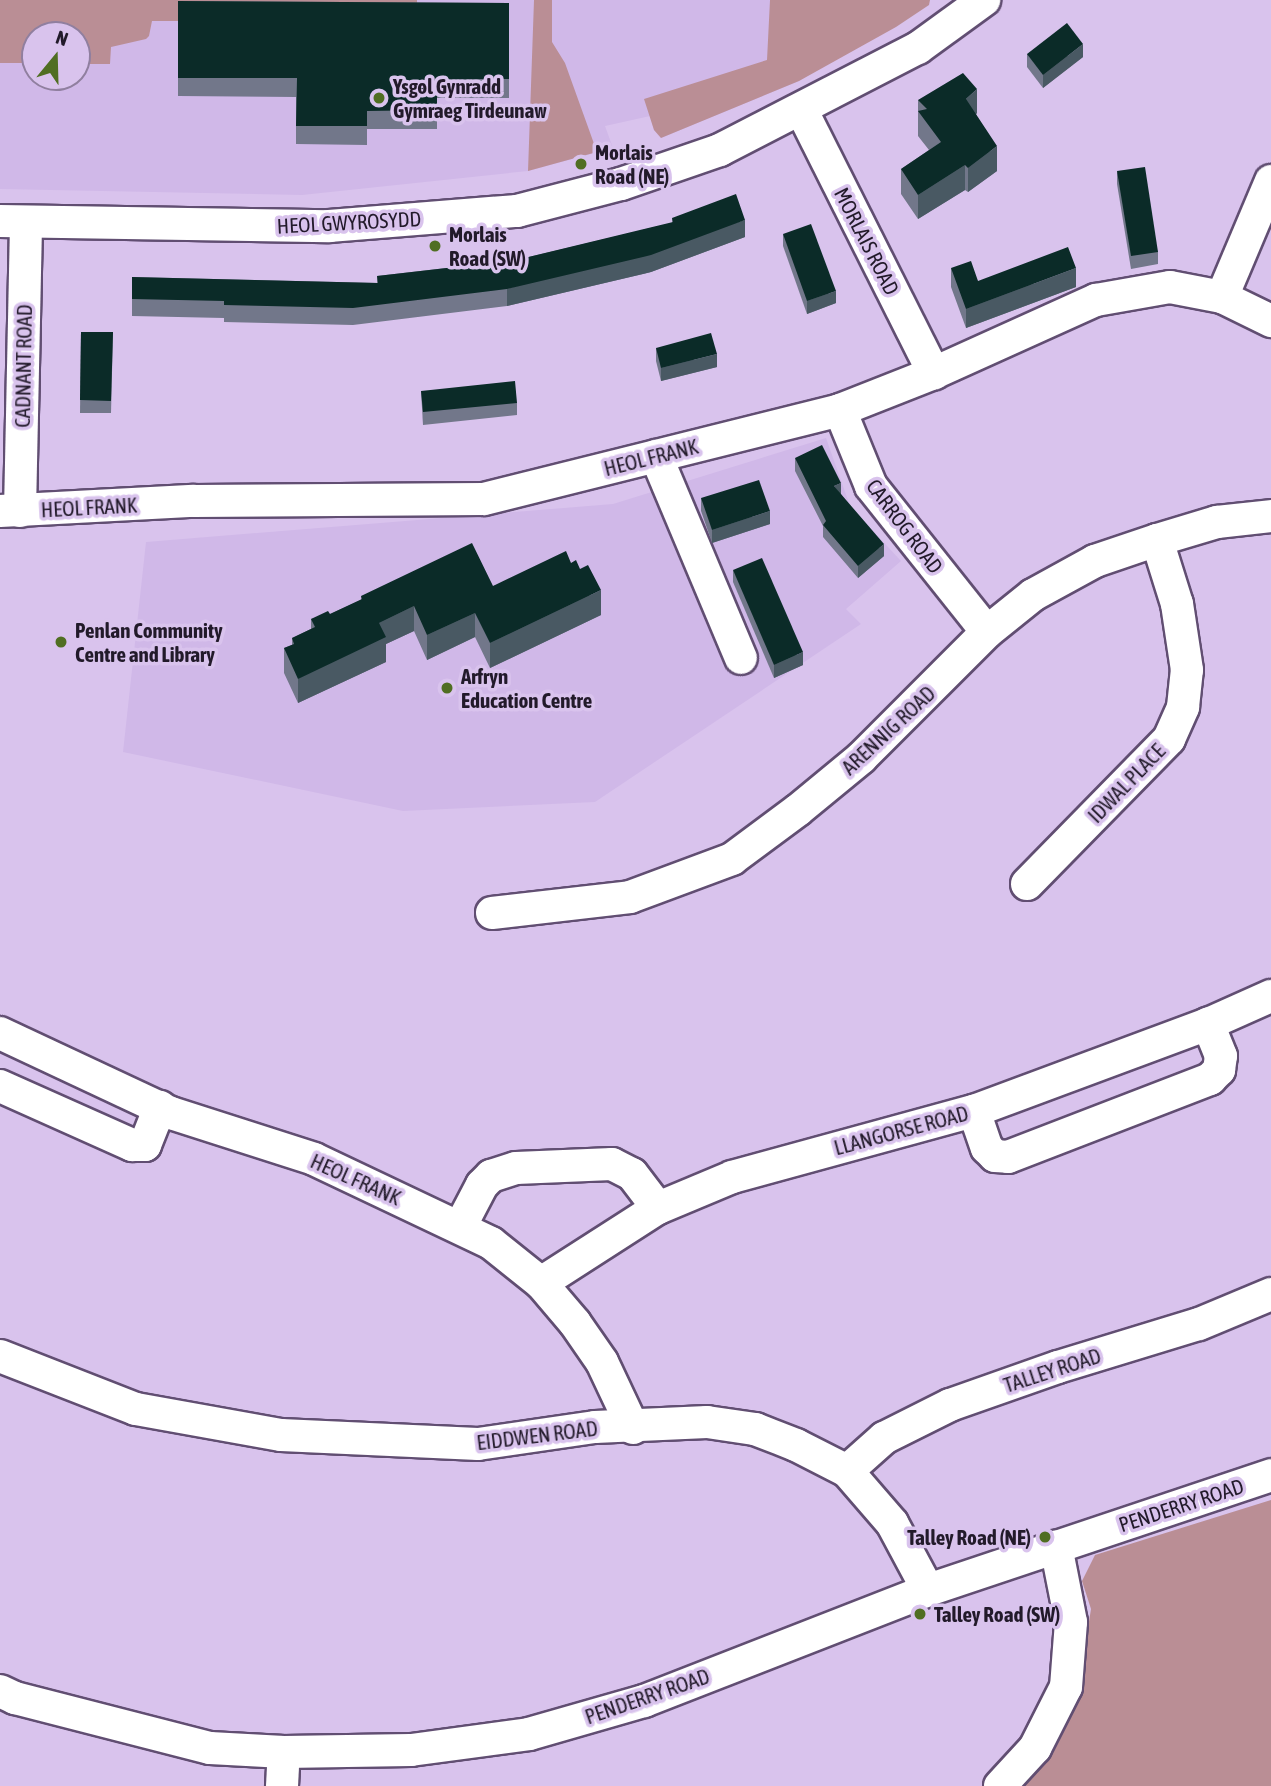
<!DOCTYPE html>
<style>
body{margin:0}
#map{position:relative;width:1271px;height:1786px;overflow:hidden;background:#d9c3ed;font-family:"Asap Condensed",sans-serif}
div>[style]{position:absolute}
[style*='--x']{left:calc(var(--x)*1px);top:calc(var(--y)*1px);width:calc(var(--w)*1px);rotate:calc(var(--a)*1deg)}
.built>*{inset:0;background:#d0b8e8}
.green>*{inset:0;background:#ba8e95}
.roads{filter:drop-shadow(2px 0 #614e72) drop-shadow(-2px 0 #614e72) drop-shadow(0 2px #614e72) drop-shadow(0 -2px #614e72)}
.minor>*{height:32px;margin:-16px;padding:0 16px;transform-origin:16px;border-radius:16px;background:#fff}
.wall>*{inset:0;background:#72778a}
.shaded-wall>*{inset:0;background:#495963}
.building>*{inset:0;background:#0b2b28}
.dots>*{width:19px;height:19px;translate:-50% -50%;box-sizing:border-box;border:4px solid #d9c3ed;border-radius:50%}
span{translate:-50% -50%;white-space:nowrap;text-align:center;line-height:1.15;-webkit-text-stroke:7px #d9c3ed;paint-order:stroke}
.poi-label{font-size:21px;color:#221a2a;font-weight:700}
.left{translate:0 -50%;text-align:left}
.right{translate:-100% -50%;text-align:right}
.street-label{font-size:21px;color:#221a2a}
.north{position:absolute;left:21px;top:21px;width:70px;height:70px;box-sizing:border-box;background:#d9c3ed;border:2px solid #907f9f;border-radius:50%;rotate:19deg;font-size:19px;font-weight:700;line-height:28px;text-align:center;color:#221a2a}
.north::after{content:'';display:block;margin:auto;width:24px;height:32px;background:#506e22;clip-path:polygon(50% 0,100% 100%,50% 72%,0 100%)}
</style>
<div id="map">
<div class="built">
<i style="clip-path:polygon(evenodd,0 0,930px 0,799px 81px,661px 138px,654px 130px,650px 116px,605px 126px,613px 148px,528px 171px,302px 195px,0 189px,0 0,35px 35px,77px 35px,77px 77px,35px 77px,35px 35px)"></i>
<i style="clip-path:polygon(826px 438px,850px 506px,901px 561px,846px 609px,861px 624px,595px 802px,403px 811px,123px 752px,146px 542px,613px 504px)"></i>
</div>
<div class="green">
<i style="clip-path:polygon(0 0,417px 0,417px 21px,152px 21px,149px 36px,146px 39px,111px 47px,110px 64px,77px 64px,77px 35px,35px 35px,35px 63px,0 63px)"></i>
<i style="clip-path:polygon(534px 0,552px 0,552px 42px,565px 63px,597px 152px,528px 171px)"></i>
<i style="clip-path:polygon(770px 0,930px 0,929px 5px,896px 27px,799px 81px,661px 138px,654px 130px,644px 99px,767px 60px)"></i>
<i style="clip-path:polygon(1271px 1500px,1271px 1786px,1019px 1786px,1079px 1684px,1091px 1609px,1082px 1581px,1095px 1555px)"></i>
</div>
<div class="roads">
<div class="minor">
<i style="--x:801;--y:109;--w:296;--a:63.3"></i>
<i style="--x:0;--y:221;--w:329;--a:0.9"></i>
<i style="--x:329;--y:226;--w:189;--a:-4.6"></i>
<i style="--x:517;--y:211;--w:107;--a:-14.6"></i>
<i style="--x:621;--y:184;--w:105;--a:-19"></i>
<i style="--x:720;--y:150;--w:223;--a:-27.3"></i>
<i style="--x:918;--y:48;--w:82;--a:-36"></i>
<i style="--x:1222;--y:297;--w:126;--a:-67.1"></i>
<i style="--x:840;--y:410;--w:82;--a:67.8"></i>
<i style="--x:871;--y:486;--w:186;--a:51.5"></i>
<i style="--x:656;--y:456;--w:219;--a:67.2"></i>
<i style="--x:0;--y:511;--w:194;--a:-3"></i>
<i style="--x:194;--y:501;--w:290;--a:-0.4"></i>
<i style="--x:484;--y:499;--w:367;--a:-14"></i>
<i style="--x:840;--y:410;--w:101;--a:-21.5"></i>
<i style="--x:934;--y:373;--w:178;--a:-24.3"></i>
<i style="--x:1096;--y:300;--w:75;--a:-10"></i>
<i style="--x:1170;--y:287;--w:53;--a:10.9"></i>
<i style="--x:1222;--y:297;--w:55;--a:26.1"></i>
<i style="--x:20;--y:511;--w:289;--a:-88.8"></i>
<i style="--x:1027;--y:884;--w:203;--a:-45.6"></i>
<i style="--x:1169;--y:739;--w:35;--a:-66"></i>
<i style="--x:1183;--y:707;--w:37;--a:-84"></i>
<i style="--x:1187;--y:670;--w:67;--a:-98.6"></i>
<i style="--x:1177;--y:604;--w:67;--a:-107.4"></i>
<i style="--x:492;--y:913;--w:139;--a:-6.6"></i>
<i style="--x:630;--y:897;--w:109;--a:-20.4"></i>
<i style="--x:732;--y:859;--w:82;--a:-36.6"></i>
<i style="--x:798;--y:810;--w:82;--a:-39.5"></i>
<i style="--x:861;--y:758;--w:178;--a:-45"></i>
<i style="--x:987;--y:632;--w:59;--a:-38.8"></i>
<i style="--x:1033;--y:595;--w:71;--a:-28.7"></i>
<i style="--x:1095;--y:561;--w:65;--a:-18.7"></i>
<i style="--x:1157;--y:540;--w:63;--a:-16.7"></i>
<i style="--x:1217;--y:522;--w:54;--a:-6.3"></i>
<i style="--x:0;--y:1033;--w:189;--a:25.1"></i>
<i style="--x:171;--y:1113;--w:150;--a:17.8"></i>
<i style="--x:314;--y:1159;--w:196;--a:25.4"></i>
<i style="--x:491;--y:1243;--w:64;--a:38.7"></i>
<i style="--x:541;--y:1283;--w:52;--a:49.6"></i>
<i style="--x:575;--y:1323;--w:47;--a:55.3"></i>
<i style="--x:602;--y:1362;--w:73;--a:64.8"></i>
<i style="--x:0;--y:1086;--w:145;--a:24.1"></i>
<i style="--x:132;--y:1145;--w:13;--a:0"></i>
<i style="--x:145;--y:1145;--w:41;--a:-68.5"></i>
<i style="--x:974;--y:1111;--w:39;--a:71"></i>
<i style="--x:987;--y:1148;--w:11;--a:45"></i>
<i style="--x:995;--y:1156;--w:13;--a:4"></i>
<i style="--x:1008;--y:1157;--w:217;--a:-21.1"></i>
<i style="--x:1210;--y:1079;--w:13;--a:-45"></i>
<i style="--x:1219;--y:1070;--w:14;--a:-82"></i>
<i style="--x:1221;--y:1056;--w:35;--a:-112"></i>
<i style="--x:460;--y:1227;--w:47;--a:-62.4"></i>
<i style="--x:482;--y:1185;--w:13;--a:-45"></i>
<i style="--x:491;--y:1176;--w:26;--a:-18"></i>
<i style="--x:516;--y:1168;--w:96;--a:-2.4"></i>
<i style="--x:612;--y:1164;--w:22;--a:27"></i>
<i style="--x:632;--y:1174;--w:43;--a:52.6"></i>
<i style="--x:541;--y:1283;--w:139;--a:-32.7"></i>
<i style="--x:658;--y:1208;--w:80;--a:-22.7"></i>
<i style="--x:732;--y:1177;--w:251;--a:-15.3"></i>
<i style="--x:974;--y:1111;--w:250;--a:-20.4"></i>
<i style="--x:1208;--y:1024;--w:69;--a:-24"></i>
<i style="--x:0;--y:1356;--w:146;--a:21.3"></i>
<i style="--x:136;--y:1409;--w:147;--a:10.2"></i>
<i style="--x:281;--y:1435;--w:197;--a:2.6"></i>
<i style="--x:478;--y:1444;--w:118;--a:-8.3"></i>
<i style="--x:595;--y:1427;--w:112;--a:-2.6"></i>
<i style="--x:707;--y:1422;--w:49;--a:8.3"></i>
<i style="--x:755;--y:1429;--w:44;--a:21.3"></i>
<i style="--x:796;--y:1445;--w:57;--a:27"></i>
<i style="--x:847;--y:1471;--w:69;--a:49.1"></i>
<i style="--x:892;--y:1523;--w:76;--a:61.8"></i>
<i style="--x:847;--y:1471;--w:50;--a:-41.7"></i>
<i style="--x:884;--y:1438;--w:74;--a:-26.6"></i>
<i style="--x:950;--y:1405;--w:114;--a:-19.4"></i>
<i style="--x:1058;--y:1367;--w:147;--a:-17"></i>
<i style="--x:1199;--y:1324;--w:78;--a:-22.6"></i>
<i style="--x:0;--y:1691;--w:17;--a:25"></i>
<i style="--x:15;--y:1698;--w:201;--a:14.4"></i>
<i style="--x:210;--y:1748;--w:74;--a:3.1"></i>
<i style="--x:284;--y:1752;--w:127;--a:-0.9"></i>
<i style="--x:411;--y:1750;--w:119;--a:-7.7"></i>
<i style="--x:529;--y:1734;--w:120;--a:-16"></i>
<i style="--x:644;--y:1701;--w:305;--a:-21.3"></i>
<i style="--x:928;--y:1590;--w:362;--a:-18.5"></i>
<i style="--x:282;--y:1786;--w:34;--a:-87"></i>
<i style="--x:1000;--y:1786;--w:52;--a:-47.4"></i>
<i style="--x:1035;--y:1748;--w:68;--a:-63.1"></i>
<i style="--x:1066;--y:1687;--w:65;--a:-85.6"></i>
<i style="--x:1071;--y:1622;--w:77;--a:-101.2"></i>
</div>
</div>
<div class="wall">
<i style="clip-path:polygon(178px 1px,509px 3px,509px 98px,437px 98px,437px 129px,367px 129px,367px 145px,296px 144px,296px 97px,178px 96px)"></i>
<i style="clip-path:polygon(1027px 54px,1083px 57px,1043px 88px,1027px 67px)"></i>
<i style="clip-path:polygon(918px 100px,977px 113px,976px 114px,997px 171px,968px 192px,965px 190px,918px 219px,901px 194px,901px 169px,929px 150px,918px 136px)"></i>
<i style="clip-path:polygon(1117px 171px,1158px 252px,1158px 264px,1131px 269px,1117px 184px)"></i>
<i style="clip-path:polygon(672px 218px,745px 237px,651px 272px,507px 306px,353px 325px,224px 322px,224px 318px,132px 316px,132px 277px,377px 283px,377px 276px,516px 260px,672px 223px)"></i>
<i style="clip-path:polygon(783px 234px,836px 303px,807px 314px,783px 246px)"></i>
<i style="clip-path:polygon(951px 268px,978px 281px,1076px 287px,966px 328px,951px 287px)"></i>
<i style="clip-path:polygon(81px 332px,113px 332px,111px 413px,80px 413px)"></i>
<i style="clip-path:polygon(656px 348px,717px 367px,661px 381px,656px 361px)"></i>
<i style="clip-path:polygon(421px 391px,517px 403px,517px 415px,423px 425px)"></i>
<i style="clip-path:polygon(795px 458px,841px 494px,884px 556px,858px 578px,823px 537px,823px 526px,795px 471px)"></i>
<i style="clip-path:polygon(701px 498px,770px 524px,712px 543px,701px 511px)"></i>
<i style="clip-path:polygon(571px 563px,601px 615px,490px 668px,475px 637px,427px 660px,414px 631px,386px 644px,386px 662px,298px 703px,284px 673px,284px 648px,292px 645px,292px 638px,311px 629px,311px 619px,330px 614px,361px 600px,361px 596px,493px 586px)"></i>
<i style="clip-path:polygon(733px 570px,803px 665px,774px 678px,733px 582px)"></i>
</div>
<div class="shaded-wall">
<i style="clip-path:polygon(1083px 44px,1083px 57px,1043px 88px,1043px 75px)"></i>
<i style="clip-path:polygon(977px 89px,977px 113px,966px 124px,966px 99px)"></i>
<i style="clip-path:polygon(997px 146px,997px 171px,968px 192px,968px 168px)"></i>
<i style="clip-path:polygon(965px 165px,965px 190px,918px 219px,918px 195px)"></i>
<i style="clip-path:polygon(745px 220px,745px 237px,651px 272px,507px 306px,507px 289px)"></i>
<i style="clip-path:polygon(1076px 268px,1076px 287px,966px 328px,966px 309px)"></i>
<i style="clip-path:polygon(836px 291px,836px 303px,807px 314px,807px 301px)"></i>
<i style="clip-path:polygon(717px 354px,717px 367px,661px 381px,661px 368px)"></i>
<i style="clip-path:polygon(841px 483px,841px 496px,834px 486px)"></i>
<i style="clip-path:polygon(770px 511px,770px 524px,712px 543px,712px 530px)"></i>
<i style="clip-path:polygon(884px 544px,884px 556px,858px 578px,858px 566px)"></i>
<i style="clip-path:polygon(601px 590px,601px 615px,490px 668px,490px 643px)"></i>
<i style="clip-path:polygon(414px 606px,414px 631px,386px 644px,386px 662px,298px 703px,298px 679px,379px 623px)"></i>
<i style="clip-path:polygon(475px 613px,475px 637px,427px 660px,427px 635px)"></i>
<i style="clip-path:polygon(803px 652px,803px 665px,774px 678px,774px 665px)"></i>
</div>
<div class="building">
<i style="clip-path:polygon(178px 1px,509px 3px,509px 79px,437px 79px,437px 110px,367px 111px,367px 126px,296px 126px,297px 78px,178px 78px)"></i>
<i style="clip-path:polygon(1067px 23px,1083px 44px,1043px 75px,1027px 54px)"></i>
<i style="clip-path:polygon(963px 73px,977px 89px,966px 99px,997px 146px,968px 168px,965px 165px,918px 195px,901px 169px,941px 142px,918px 111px,927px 109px,918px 100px)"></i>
<i style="clip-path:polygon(1145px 167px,1158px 252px,1131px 256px,1117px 171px)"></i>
<i style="clip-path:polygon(736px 194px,745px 220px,651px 255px,507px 289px,353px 308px,224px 305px,224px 301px,132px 299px,132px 277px,378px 283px,377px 276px,516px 260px,673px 222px,672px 218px)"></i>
<i style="clip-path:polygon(811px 224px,836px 291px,807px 301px,783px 234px)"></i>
<i style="clip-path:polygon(1068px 247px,1076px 268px,966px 309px,951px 268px,971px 261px,978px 281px)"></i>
<i style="clip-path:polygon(81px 332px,113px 332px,111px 401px,80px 400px)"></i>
<i style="clip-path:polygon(711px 333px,717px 354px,661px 368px,656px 348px)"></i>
<i style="clip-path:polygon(515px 381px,517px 403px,423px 412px,421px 391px)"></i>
<i style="clip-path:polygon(822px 445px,841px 483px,834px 486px,884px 544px,858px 566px,823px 525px,826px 521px,795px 458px)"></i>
<i style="clip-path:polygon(759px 480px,770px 511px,712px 530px,701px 498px)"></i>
<i style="clip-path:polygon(472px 543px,493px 586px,566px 551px,571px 563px,576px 560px,580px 569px,588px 565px,601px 590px,490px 643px,475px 613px,427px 635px,414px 606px,379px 623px,386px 637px,298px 679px,284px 648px,294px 644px,292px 638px,315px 627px,311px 619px,328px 611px,330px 614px,362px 599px,361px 596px)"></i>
<i style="clip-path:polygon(762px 558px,803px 652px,774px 665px,733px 570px)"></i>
</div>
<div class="dots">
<i style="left:379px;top:98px;background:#506e22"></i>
<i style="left:581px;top:164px;background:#506e22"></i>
<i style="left:435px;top:246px;background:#506e22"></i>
<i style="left:61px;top:642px;background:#506e22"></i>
<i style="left:447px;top:688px;background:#506e22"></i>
<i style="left:1045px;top:1537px;background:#506e22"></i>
<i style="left:920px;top:1614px;background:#506e22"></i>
</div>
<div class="poi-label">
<span class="left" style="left:393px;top:98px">Ysgol Gynradd<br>Gymraeg Tirdeunaw</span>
<span class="left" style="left:595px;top:164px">Morlais<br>Road (NE)</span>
<span class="left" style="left:449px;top:246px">Morlais<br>Road (SW)</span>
<span class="left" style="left:75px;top:642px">Penlan Community<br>Centre and Library</span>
<span class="left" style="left:461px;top:688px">Arfryn<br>Education Centre</span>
<span class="right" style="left:1031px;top:1537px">Talley Road (NE)</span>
<span class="left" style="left:934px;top:1614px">Talley Road (SW)</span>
</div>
<div class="street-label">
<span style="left:349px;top:222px;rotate:-3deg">HEOL GWYROSYDD</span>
<span style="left:867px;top:241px;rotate:63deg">MORLAIS ROAD</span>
<span style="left:23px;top:366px;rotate:-89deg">CADNANT ROAD</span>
<span style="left:651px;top:457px;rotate:-14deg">HEOL FRANK</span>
<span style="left:89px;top:507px;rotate:-3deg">HEOL FRANK</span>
<span style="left:905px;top:526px;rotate:53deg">CARROG ROAD</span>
<span style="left:888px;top:730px;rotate:-43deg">ARENNIG ROAD</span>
<span style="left:1126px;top:783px;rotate:-46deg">IDWAL PLACE</span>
<span style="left:901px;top:1130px;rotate:-15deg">LLANGORSE ROAD</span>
<span style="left:356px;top:1179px;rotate:24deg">HEOL FRANK</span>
<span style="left:1052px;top:1370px;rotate:-18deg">TALLEY ROAD</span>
<span style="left:537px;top:1435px;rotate:-7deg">EIDDWEN ROAD</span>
<span style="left:1181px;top:1505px;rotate:-18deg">PENDERRY ROAD</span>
<span style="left:647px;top:1696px;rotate:-19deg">PENDERRY ROAD</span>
</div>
<div class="north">N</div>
</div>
